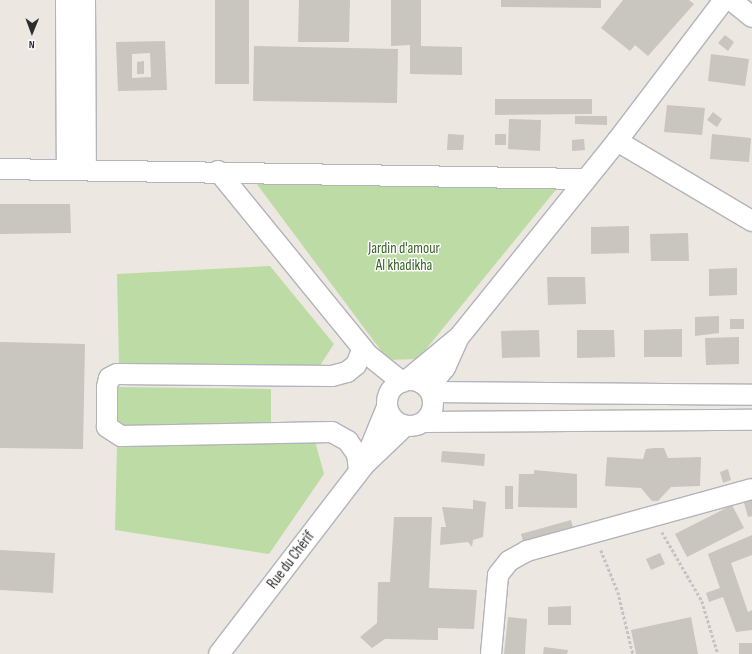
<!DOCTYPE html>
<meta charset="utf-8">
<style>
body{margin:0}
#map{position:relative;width:752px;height:654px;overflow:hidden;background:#ede7e1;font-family:"Sofia Sans Condensed",sans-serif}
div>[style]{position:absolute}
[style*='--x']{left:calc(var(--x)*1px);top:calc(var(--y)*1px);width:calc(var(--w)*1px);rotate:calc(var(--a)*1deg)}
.green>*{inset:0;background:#bddca5}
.building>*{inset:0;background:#c9c5bf}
.path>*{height:2.5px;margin-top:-1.25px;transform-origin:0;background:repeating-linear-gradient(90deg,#c4c4c4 0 3px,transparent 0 5px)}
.roads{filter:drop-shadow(1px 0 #b2b4bb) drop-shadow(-1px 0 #b2b4bb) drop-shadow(0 1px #b2b4bb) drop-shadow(0 -1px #b2b4bb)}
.minor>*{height:20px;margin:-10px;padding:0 10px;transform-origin:10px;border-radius:10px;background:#fff}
.minor>.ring{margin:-10px;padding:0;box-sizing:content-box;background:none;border:20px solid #fff;border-radius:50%}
span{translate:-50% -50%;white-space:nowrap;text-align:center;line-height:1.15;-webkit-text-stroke:3px #fff;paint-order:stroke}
.park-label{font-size:15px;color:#386324}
.street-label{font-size:15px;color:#2d2d2d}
.north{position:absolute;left:12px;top:12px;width:40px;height:40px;-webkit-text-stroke:3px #fff;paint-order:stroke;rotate:181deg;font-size:11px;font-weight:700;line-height:16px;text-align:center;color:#2d2d2d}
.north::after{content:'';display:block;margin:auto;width:14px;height:18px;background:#2d2d2d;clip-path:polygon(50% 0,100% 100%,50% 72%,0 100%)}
</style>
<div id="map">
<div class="green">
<i style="clip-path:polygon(563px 181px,418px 359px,388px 360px,256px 183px)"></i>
<i style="clip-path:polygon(270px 266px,334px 344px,319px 367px,119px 366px,117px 274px)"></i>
<i style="clip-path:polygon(116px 387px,271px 389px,271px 430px,115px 427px)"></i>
<i style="clip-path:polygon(315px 441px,324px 474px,269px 554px,115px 530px,117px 445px)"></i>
</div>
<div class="building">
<i style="clip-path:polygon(215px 0,249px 0,249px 84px,215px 84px)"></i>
<i style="clip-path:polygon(299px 0,350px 0,349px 42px,298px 42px)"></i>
<i style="clip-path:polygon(391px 0,421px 0,421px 46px,462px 47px,462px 75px,410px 74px,410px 45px,391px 46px)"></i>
<i style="clip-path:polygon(501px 0,601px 0,601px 8px,501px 7px)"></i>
<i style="clip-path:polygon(623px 0,689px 0,694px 4px,648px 56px,635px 45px,630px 51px,601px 28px)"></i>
<i style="clip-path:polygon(725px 35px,734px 42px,728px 51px,718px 43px)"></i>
<i style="clip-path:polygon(evenodd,165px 41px,167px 90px,118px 91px,116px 42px,165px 41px,150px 53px,151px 77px,132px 78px,132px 54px,150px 53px)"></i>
<i style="clip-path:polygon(254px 46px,398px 49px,397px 103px,253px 101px)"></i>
<i style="clip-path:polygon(711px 54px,749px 59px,745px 86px,708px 81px)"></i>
<i style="clip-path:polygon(144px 61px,144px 74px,137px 74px,137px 62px)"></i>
<i style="clip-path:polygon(495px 99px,592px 99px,592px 114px,495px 115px)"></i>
<i style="clip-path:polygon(667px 105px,705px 108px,702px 135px,664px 132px)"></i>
<i style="clip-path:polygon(713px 112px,722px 119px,717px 127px,707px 120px)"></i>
<i style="clip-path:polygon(575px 116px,607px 116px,607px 125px,575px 124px)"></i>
<i style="clip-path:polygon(509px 119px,541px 120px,540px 151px,508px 149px)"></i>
<i style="clip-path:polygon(448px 134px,464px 135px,463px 150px,447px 150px)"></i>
<i style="clip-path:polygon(495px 134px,506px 134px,506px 145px,495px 145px)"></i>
<i style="clip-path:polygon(712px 134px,751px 138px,749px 162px,710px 159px)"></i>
<i style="clip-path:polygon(584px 139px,585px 150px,572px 151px,572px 140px)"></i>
<i style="clip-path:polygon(0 204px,70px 204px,71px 233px,0 234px)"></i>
<i style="clip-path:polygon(629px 226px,629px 253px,591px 254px,591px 227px)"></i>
<i style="clip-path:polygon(688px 233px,689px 261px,651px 261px,650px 234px)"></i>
<i style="clip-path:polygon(737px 268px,737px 295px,709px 296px,709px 269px)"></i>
<i style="clip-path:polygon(547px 277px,585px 277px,586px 304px,548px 305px)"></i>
<i style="clip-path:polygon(719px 316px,719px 333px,695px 336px,695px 317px)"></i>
<i style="clip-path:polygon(730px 319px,744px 319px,744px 329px,730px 329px)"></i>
<i style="clip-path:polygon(682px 329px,682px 357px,644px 357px,644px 330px)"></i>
<i style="clip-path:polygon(539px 330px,540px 357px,502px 358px,501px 331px)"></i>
<i style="clip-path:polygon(577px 330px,614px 330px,615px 357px,577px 358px)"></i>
<i style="clip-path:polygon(739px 337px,739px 364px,706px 365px,705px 338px)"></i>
<i style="clip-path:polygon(0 342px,85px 344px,83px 449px,0 448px)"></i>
<i style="clip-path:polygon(654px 448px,664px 448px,668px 458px,701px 457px,700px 486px,671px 487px,658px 501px,652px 501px,641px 488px,605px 486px,607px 457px,643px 459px,646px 449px)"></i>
<i style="clip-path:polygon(442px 451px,485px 454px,484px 466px,441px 462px)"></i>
<i style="clip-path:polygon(728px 469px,731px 480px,723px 483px,720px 472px)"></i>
<i style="clip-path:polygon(534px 470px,577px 474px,577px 508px,518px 507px,519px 474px,534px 474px)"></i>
<i style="clip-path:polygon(505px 486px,513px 486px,513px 509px,505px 509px)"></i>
<i style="clip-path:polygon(752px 496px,752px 516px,748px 517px,743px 499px)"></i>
<i style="clip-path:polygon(473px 500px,486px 502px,483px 537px,473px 540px,472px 547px,468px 542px,440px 545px,441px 527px,446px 527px,442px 507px,473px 509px)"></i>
<i style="clip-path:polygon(732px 505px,744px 528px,687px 557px,675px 534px)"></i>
<i style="clip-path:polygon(394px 517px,432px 517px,429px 588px,477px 590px,474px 629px,438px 628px,438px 640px,385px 639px,372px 648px,360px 637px,377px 623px,378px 582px,390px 582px)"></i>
<i style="clip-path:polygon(571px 520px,575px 535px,525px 549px,521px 534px)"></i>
<i style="clip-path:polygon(752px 535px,752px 555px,731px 563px,748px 612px,752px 610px,752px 630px,736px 632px,723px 597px,709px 602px,706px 593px,720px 588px,708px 554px)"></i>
<i style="clip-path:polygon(0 550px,55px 553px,53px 593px,0 590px)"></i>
<i style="clip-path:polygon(660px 553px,665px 564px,651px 570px,646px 559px)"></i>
<i style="clip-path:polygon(571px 606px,571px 625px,548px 625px,548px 607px)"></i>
<i style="clip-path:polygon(508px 617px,527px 619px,525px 654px,504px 654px)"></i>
<i style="clip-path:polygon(691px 617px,698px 654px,636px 654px,631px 630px)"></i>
<i style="clip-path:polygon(739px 643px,752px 643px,752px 654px,739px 654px)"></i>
<i style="clip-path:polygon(544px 647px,568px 650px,567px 654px,543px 654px)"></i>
</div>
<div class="path">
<i style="--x:662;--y:532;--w:80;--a:59.9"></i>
<i style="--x:702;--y:601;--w:55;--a:73.2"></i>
<i style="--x:601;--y:550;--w:45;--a:68"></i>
<i style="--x:618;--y:592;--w:64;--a:76.4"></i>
</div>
<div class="roads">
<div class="minor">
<i style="--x:66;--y:0;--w:169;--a:89.7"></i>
<i style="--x:85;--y:0;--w:169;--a:89.7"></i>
<i style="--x:731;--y:0;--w:27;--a:39"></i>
<i style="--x:617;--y:141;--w:157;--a:30.7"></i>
<i style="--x:0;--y:169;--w:586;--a:0.98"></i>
<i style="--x:218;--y:171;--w:236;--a:50.8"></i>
<i style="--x:367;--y:354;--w:45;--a:38.7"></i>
<i class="ring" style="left:387px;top:380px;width:26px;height:26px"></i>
<i style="--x:407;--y:380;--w:67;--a:-39.6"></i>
<i style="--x:459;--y:337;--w:252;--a:-51.1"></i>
<i style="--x:617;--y:141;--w:177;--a:-52.8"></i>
<i style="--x:428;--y:388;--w:26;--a:-50"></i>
<i style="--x:445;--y:368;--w:32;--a:-66"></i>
<i style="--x:431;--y:392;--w:321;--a:0.5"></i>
<i style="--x:425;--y:422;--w:327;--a:-0.4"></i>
<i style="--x:364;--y:463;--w:61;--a:-67.7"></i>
<i style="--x:359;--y:470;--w:16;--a:-97"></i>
<i style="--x:357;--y:454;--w:16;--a:-125"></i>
<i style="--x:348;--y:441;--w:18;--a:-151"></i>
<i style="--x:332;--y:432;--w:211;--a:178.9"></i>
<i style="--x:121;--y:436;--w:17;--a:-147"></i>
<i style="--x:107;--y:427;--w:40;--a:-90"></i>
<i style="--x:107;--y:387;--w:9;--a:-77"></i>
<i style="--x:109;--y:378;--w:9;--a:-27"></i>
<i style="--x:117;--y:374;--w:215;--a:0.5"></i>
<i style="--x:332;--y:376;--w:16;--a:-15"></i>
<i style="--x:347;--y:372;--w:11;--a:-38"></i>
<i style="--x:356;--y:365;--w:18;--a:-68"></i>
<i style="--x:219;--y:654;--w:237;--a:-52.5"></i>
<i style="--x:363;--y:466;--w:58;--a:-43.6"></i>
<i style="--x:491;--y:654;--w:79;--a:-84.9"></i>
<i style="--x:498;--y:575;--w:18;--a:-52"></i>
<i style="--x:509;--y:561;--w:21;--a:-29"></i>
<i style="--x:527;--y:551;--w:233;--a:-15.4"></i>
</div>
</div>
<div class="park-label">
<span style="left:404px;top:257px">Jardin d'amour<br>Al khadikha</span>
</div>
<div class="street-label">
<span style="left:291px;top:560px;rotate:-53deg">Rue du Chérif</span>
</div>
<div class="north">N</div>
</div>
